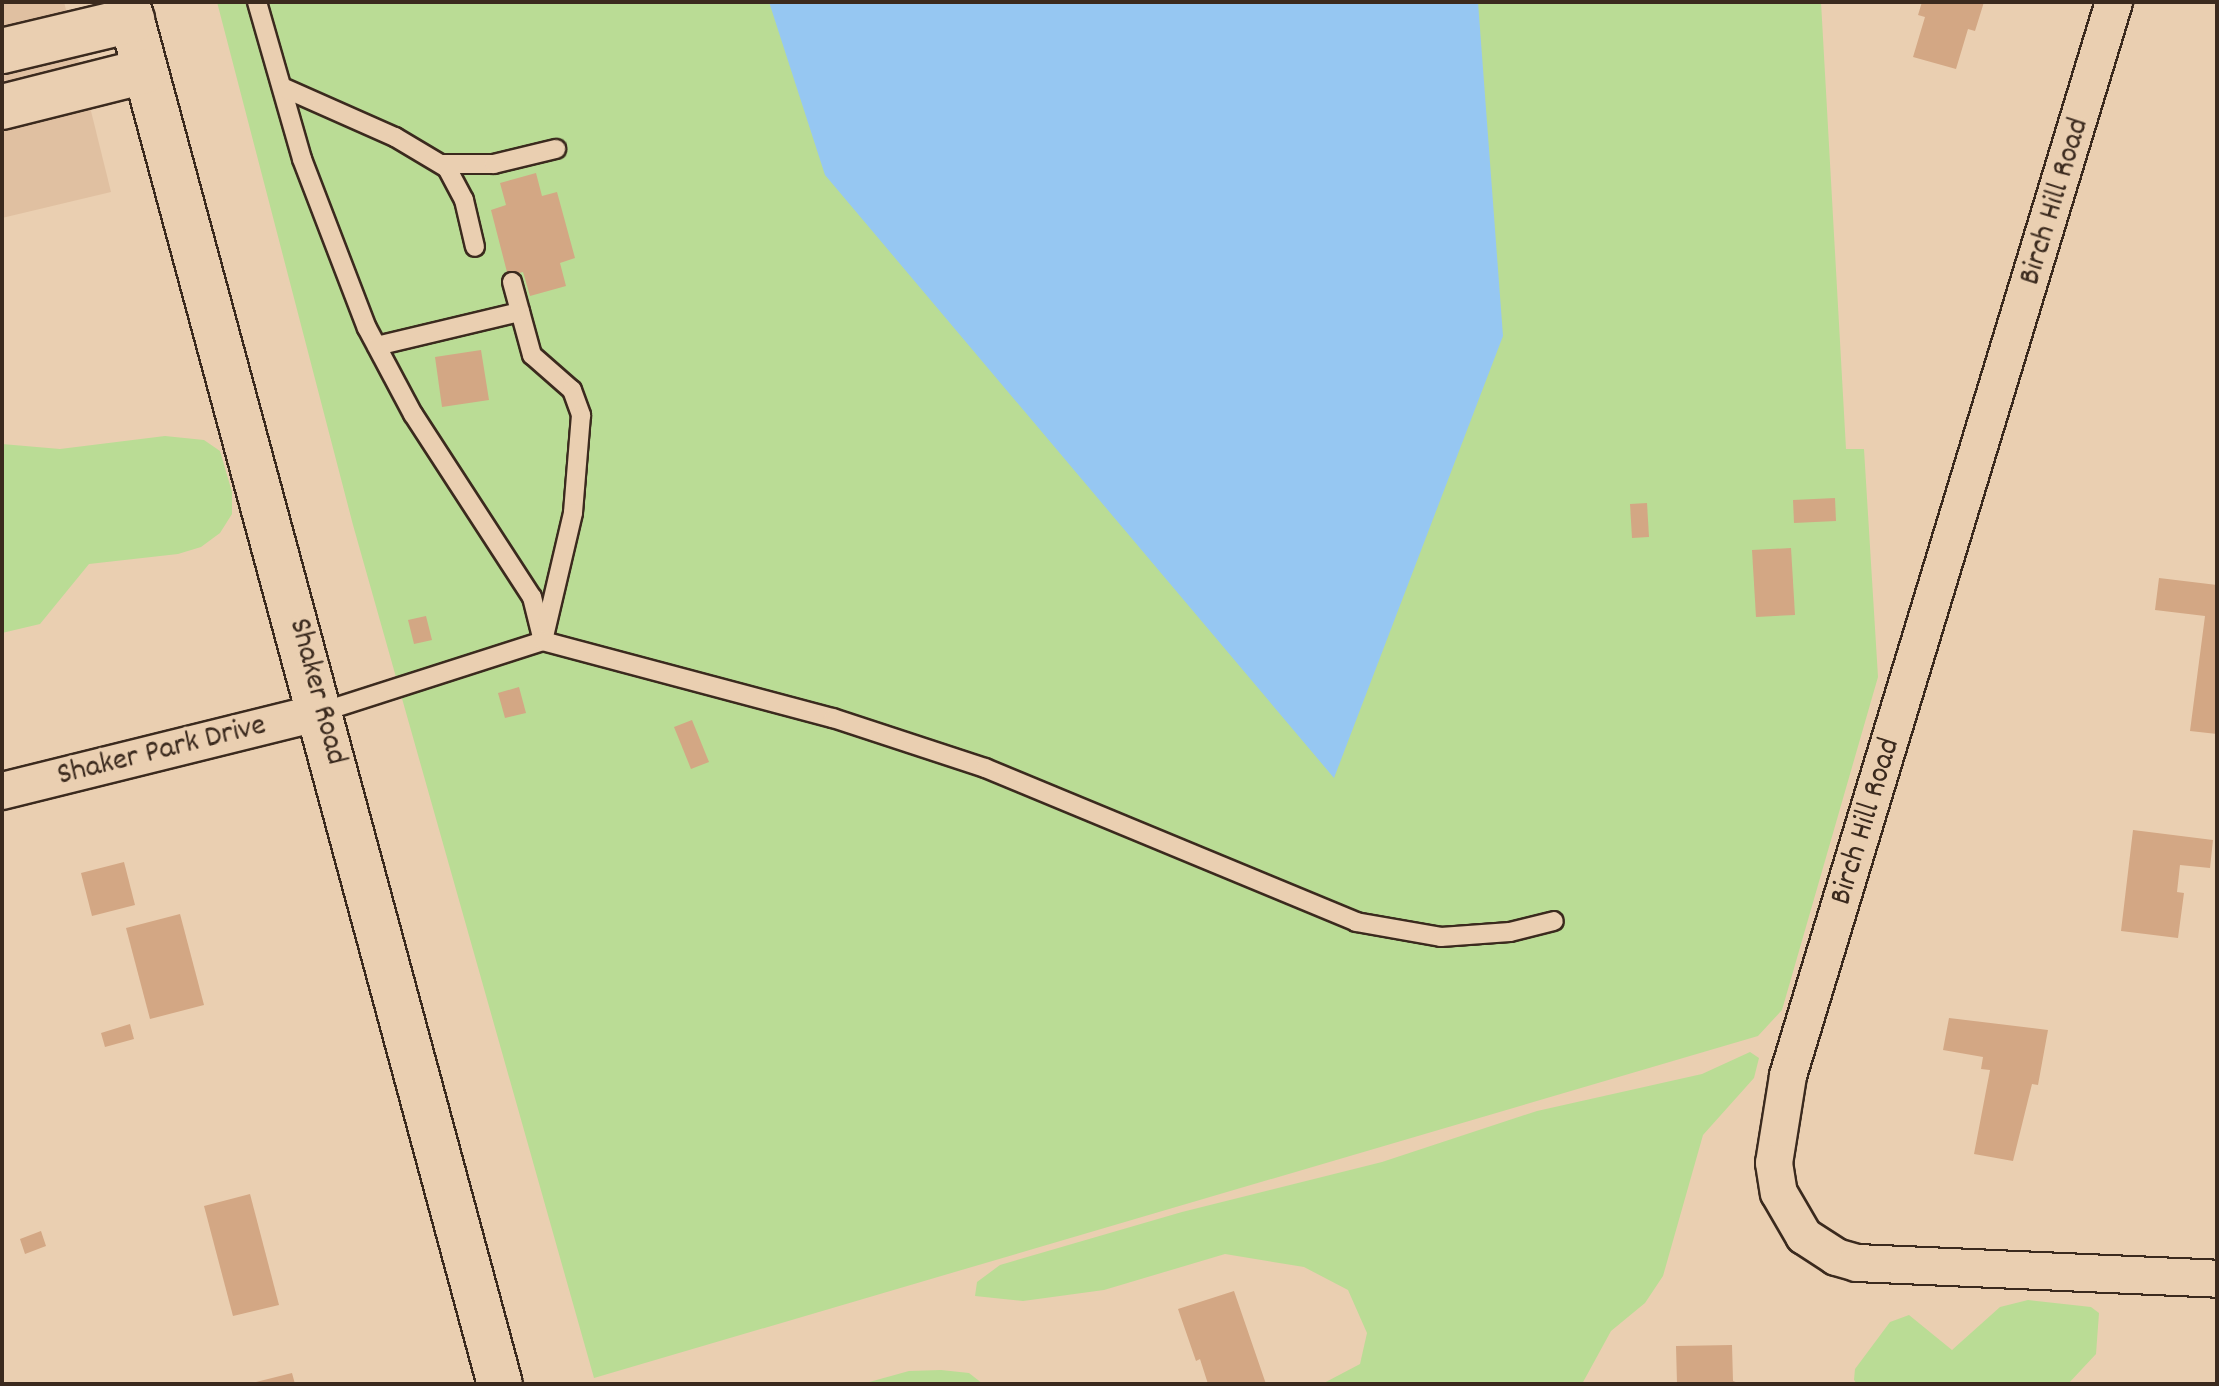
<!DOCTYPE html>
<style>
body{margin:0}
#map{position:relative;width:2219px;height:1386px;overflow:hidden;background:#eacfb1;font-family:Dekko,sans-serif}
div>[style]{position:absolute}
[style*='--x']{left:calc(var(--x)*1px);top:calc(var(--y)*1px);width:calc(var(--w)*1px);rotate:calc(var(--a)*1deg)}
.built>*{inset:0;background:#e0c0a1}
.green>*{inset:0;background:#badc95}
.water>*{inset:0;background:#96c7f2}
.building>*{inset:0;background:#d3a784}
.roads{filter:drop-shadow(2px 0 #3b2a1e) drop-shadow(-2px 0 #3b2a1e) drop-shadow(0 2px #3b2a1e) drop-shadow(0 -2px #3b2a1e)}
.lane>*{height:18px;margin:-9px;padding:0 9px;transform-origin:9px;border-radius:9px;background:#eacfb1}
.street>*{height:36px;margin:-18px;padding:0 18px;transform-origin:18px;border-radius:18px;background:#eacfb1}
.secondary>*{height:44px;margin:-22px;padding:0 22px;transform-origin:22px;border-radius:22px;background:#eacfb1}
span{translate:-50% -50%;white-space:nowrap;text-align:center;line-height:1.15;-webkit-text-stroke:7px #eacfb1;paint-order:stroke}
.street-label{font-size:32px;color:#3b2a1e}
.frame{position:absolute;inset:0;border:4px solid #3b2a1e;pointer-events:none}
</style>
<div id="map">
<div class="built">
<i style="clip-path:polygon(2px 2px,64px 2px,111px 192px,2px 218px)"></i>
</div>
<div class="green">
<i style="clip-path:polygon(217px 2px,1821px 2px,1846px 449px,1864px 449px,1878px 677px,1782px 1010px,1758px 1036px,594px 1378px,353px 525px)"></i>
<i style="clip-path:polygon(165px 436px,204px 440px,220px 451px,232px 492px,232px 514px,220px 533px,201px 547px,178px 554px,89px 564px,40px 624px,2px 633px,2px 444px,60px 449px)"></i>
<i style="clip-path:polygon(1750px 1052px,1759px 1058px,1754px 1078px,1703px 1135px,1663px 1276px,1645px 1303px,1611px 1331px,1582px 1384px,1322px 1384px,1360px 1364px,1367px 1333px,1348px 1290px,1304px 1267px,1225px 1254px,1104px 1290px,1023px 1301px,975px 1296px,977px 1282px,1000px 1265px,1182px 1212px,1382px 1162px,1537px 1111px,1702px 1074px)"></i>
<i style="clip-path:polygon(2028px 1300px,2091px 1307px,2099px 1313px,2096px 1354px,2068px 1384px,1857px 1384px,1854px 1380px,1855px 1369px,1890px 1322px,1909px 1315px,1952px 1350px,2000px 1307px)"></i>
<i style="clip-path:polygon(941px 1370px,969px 1373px,983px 1384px,862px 1384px,909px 1371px)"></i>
</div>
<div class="water">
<i style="clip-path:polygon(769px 2px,1478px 2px,1503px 336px,1334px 778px,825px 175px)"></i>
</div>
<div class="building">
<i style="clip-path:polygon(1922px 2px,1984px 2px,1975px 31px,1968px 29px,1956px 69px,1913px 57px,1925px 17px,1918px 15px)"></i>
<i style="clip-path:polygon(536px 173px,542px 196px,557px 192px,575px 258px,560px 263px,566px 286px,530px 296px,523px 272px,508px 276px,491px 210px,506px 205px,500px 183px)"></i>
<i style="clip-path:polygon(481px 350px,489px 400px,442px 407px,435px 357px)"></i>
<i style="clip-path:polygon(1835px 498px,1836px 521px,1794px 523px,1793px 500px)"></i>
<i style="clip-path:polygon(1647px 503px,1649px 537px,1632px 538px,1630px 504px)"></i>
<i style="clip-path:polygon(1791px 548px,1795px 615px,1756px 617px,1752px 550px)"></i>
<i style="clip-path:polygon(2159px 578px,2217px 585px,2217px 734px,2190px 731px,2205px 616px,2155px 610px)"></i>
<i style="clip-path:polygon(426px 616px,432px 640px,414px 644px,408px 620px)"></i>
<i style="clip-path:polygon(519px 687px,526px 713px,505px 718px,498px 693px)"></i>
<i style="clip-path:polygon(692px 720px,709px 762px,691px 769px,674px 727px)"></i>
<i style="clip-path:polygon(2133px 830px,2213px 840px,2210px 868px,2180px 865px,2177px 892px,2184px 893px,2178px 938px,2121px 931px)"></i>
<i style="clip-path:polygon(124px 862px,135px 905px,92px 916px,81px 873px)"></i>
<i style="clip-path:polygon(180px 914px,204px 1005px,150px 1019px,126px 928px)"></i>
<i style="clip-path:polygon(1949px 1018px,2048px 1030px,2038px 1085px,2032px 1084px,2013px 1161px,1974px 1154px,1990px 1070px,1981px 1069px,1983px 1057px,1943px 1050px)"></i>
<i style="clip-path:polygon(130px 1024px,134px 1039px,105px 1047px,101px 1033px)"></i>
<i style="clip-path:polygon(250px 1194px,279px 1305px,233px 1316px,204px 1206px)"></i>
<i style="clip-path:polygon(41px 1231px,46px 1246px,25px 1254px,20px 1239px)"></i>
<i style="clip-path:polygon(1234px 1291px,1266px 1384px,1208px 1384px,1200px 1359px,1196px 1361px,1178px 1309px)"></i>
<i style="clip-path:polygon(1732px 1345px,1733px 1381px,1741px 1384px,1677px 1384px,1676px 1346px)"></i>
<i style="clip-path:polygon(292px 1373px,295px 1384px,252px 1384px,252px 1383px)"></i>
</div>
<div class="roads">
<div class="lane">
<i style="--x:257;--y:2;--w:163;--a:74"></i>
<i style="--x:302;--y:159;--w:181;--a:69"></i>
<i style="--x:367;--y:328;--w:98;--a:61.9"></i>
<i style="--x:413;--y:414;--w:218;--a:57"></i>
<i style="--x:532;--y:597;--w:45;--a:76"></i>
<i style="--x:543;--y:641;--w:232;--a:162.2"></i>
<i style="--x:282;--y:87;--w:124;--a:23.9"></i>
<i style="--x:395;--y:137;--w:61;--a:30.8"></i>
<i style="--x:447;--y:168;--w:36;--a:62"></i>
<i style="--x:464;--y:200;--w:48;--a:76.8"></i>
<i style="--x:442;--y:164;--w:52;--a:0"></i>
<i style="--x:494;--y:164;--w:64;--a:-13.6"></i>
<i style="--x:512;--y:282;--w:76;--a:74.7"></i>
<i style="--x:532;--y:355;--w:53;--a:41.2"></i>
<i style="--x:572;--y:390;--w:27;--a:70"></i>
<i style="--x:581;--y:415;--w:98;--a:94.7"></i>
<i style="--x:573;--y:513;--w:131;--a:103.2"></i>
<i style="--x:543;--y:641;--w:300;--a:14.9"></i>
<i style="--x:833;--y:718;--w:160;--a:18.2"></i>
<i style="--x:985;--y:768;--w:402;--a:22.5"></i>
<i style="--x:1356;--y:922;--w:86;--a:10"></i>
<i style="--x:1441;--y:937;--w:69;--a:-4.1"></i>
<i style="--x:1510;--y:932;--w:45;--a:-14"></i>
<i style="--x:377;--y:346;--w:147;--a:-13.4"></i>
</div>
<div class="street">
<i style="--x:2114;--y:2;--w:1122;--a:106.89"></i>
<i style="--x:1788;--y:1076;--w:88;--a:99.1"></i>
<i style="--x:1774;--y:1163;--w:30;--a:81"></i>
<i style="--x:1779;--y:1193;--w:50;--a:59.8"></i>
<i style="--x:1804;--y:1236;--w:38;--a:33"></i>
<i style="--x:1836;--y:1257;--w:22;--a:16"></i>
<i style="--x:1857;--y:1263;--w:360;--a:2.5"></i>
<i style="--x:2;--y:791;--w:330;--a:-13.9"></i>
</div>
<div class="secondary">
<i style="--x:127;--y:2;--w:1431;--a:74.9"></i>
<i style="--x:2;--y:51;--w:134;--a:-13.4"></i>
<i style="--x:2;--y:107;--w:147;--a:-14.1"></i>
</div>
</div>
<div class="street-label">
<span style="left:2056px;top:202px;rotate:-73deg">Birch Hill Road</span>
<span style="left:316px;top:692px;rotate:75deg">Shaker Road</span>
<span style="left:162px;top:752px;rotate:-14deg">Shaker Park Drive</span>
<span style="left:1867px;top:822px;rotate:-73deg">Birch Hill Road</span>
</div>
<div class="frame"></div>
</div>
